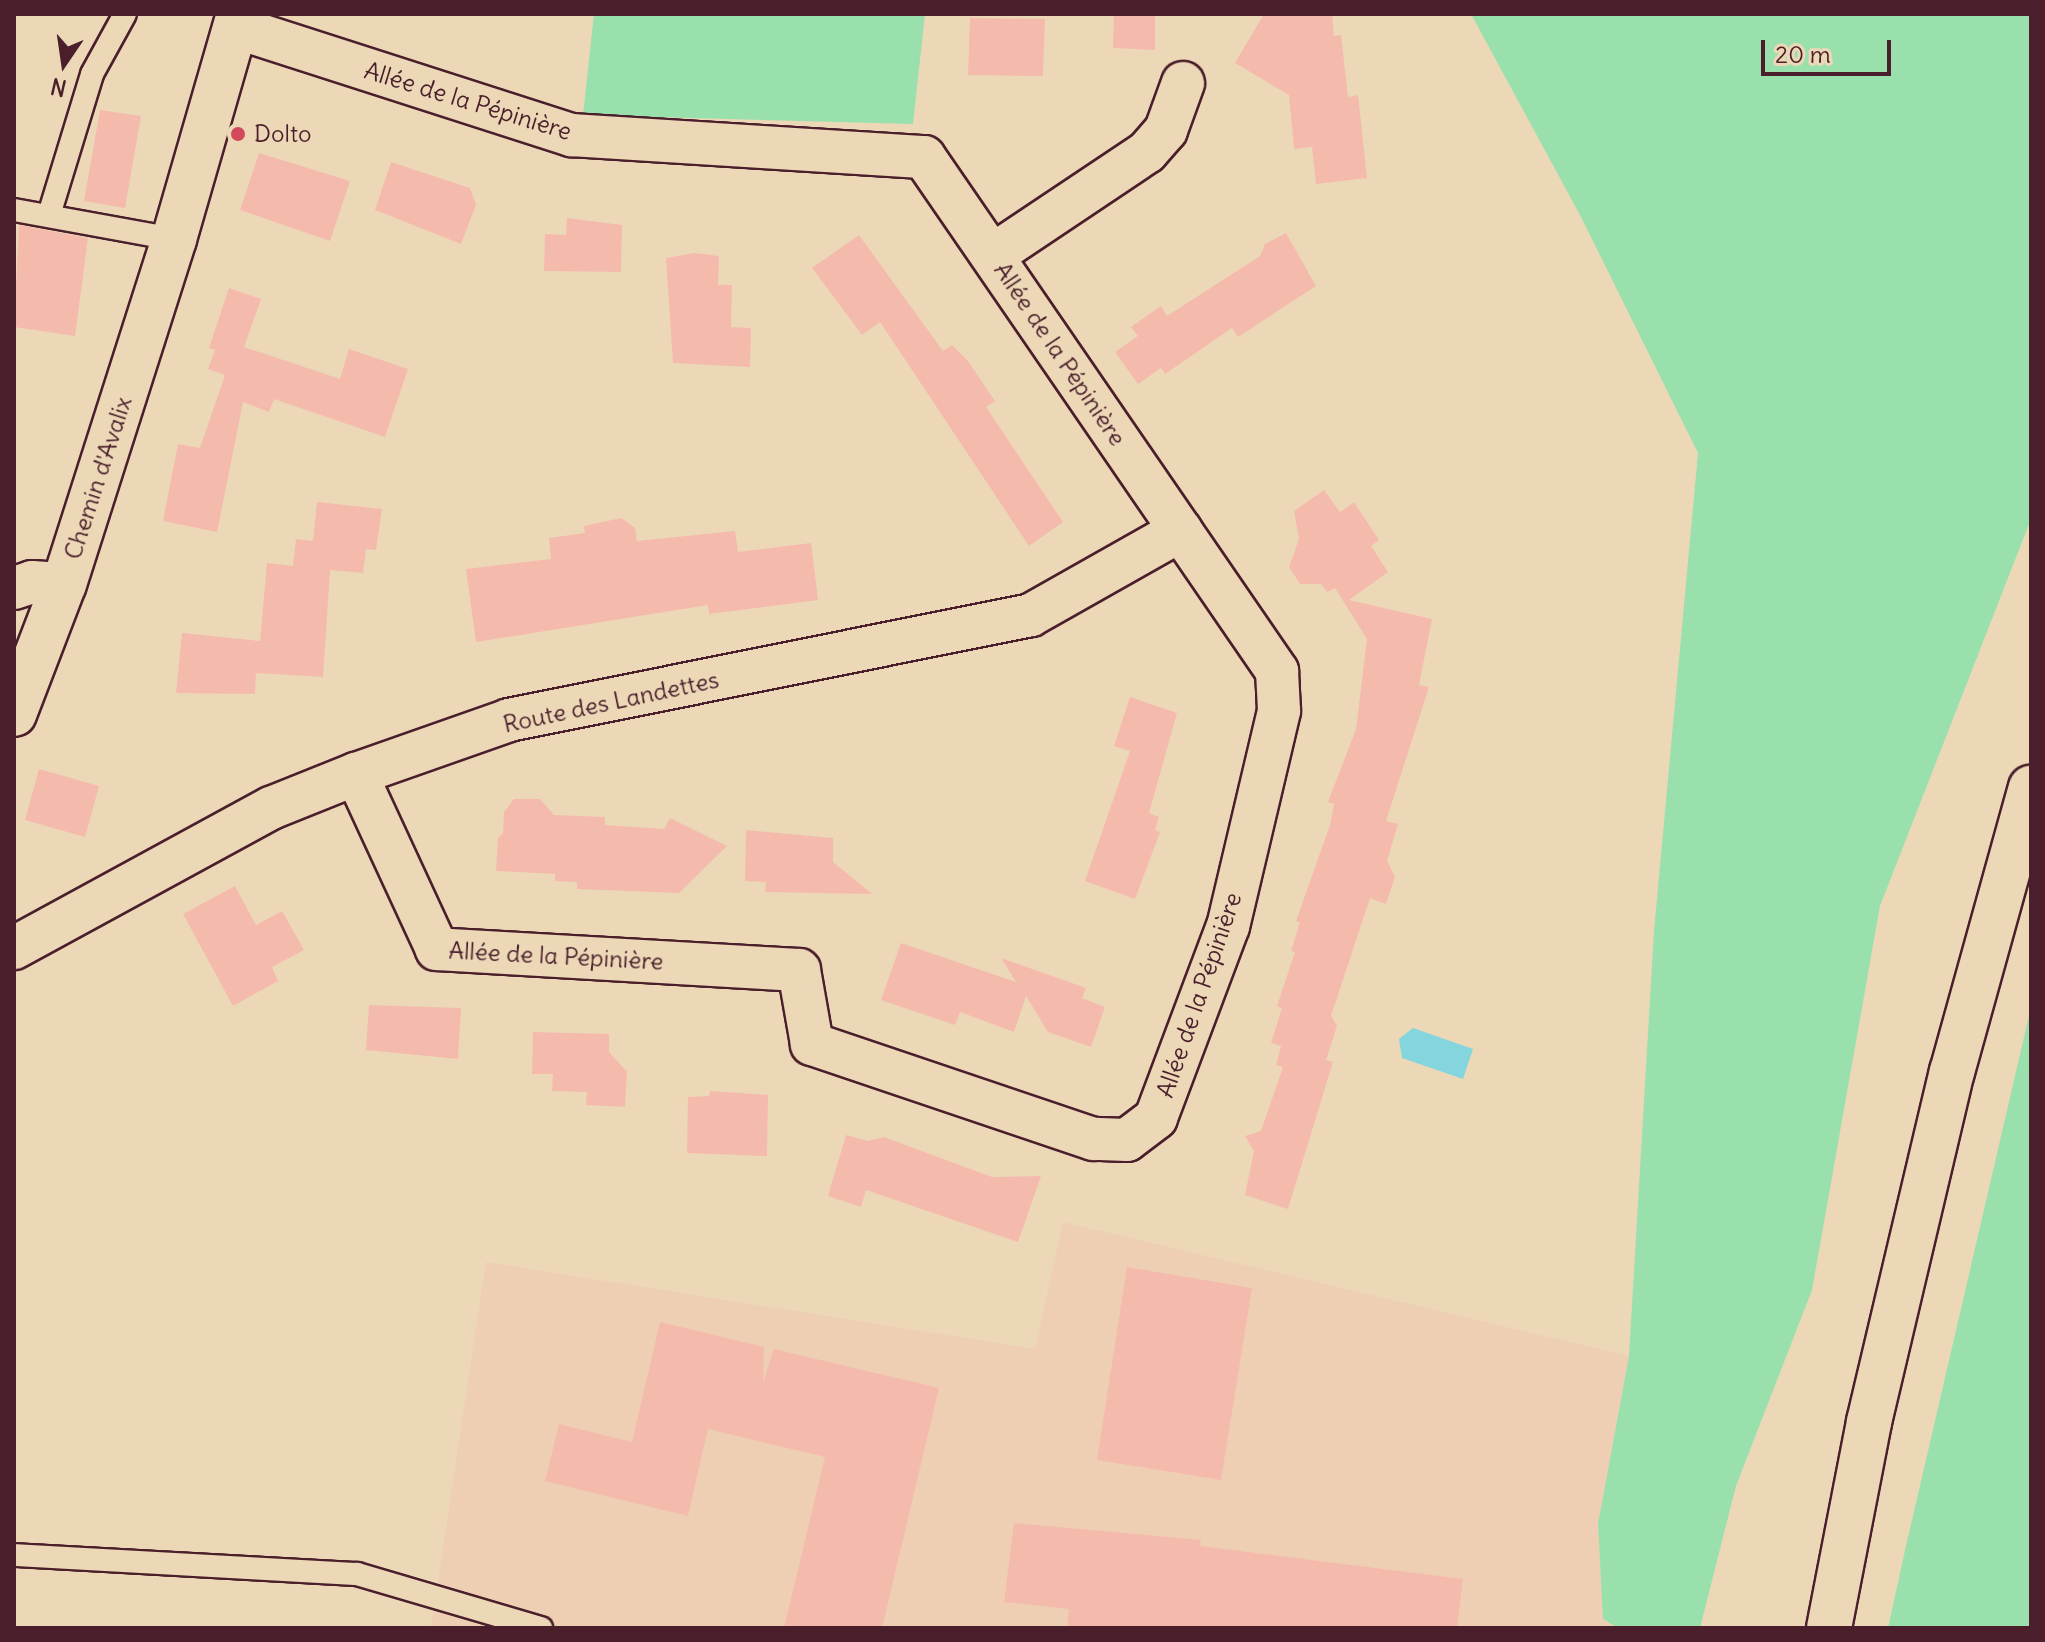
<!DOCTYPE html>
<meta charset="utf-8">
<style>
body{margin:0}
#map{position:relative;width:2045px;height:1642px;overflow:hidden;background:#ecd8b7;font-family:Delius,sans-serif}
div>[style]{position:absolute}
[style*='--x']{left:calc(var(--x)*1px);top:calc(var(--y)*1px);width:calc(var(--w)*1px);rotate:calc(var(--a)*1deg)}
.built>*{inset:0;background:#eecfb4}
.green>*{inset:0;background:#9ae0ad}
.water>*{inset:0;background:#85d5de}
.building>*{inset:0;background:#f4bbad}
.roads{filter:drop-shadow(2px 0 #4a1f2b) drop-shadow(-2px 0 #4a1f2b) drop-shadow(0 2px #4a1f2b) drop-shadow(0 -2px #4a1f2b)}
.service>*{height:22px;margin:-11px;padding:0 11px;transform-origin:11px;border-radius:11px;background:#ecd8b7}
.minor>*{height:42px;margin:-21px;padding:0 21px;transform-origin:21px;border-radius:21px;background:#ecd8b7}
.tertiary>*{height:44px;margin:-22px;padding:0 22px;transform-origin:22px;border-radius:22px;background:#ecd8b7}
.secondary>*{height:44px;margin:-22px;padding:0 22px;transform-origin:22px;border-radius:22px;background:#ecd8b7}
.dots>*{width:22px;height:22px;translate:-50% -50%;box-sizing:border-box;border:4px solid #ecd8b7;border-radius:50%}
span{translate:-50% -50%;white-space:nowrap;text-align:center;line-height:1.15;-webkit-text-stroke:7px #ecd8b7;paint-order:stroke}
.street-label{font-size:24px;color:#4a1f2b}
.poi-label{font-size:24px;color:#4a1f2b}
.left{translate:0 -50%;text-align:left}
.frame{position:absolute;inset:0;border:16px solid #4a1f2b;pointer-events:none}
.north{position:absolute;left:24px;top:24px;width:80px;height:80px;-webkit-text-stroke:6px #ecd8b7;paint-order:stroke;rotate:193deg;font-size:22px;font-weight:700;line-height:32px;text-align:center;color:#4a1f2b}
.north::after{content:'';display:block;margin:auto;width:28px;height:36px;background:#4a1f2b;clip-path:polygon(50% 0,100% 100%,50% 72%,0 100%)}
.scale{position:absolute;left:1761px;top:40px;width:130px;height:36px;box-sizing:border-box;border:4px solid #4a1f2b;border-top:0;padding-left:10px;font-size:24px;line-height:28px;white-space:nowrap;color:#4a1f2b;-webkit-text-stroke:6px #ecd8b7;paint-order:stroke}
</style>
<div id="map">
<div class="built">
<i style="clip-path:polygon(1063px 1222px,1629px 1356px,1598px 1524px,1603px 1619px,1618px 1628px,431px 1628px,486px 1262px,1035px 1349px)"></i>
</div>
<div class="green">
<i style="clip-path:polygon(594px 14px,925px 14px,913px 124px,583px 115px)"></i>
<i style="clip-path:polygon(1471px 14px,2031px 14px,2031px 519px,1880px 906px,1812px 1290px,1736px 1486px,1700px 1628px,1618px 1628px,1603px 1619px,1598px 1524px,1629px 1356px,1654px 931px,1698px 453px,1581px 217px)"></i>
<i style="clip-path:polygon(2031px 1007px,2031px 1628px,1888px 1628px,1906px 1546px)"></i>
</div>
<div class="water">
<i style="clip-path:polygon(1413px 1028px,1473px 1049px,1463px 1079px,1402px 1058px,1399px 1039px)"></i>
</div>
<div class="building">
<i style="clip-path:polygon(1114px 14px,1155px 14px,1155px 50px,1113px 48px)"></i>
<i style="clip-path:polygon(1264px 14px,1332px 14px,1334px 36px,1341px 35px,1348px 97px,1358px 95px,1367px 178px,1316px 184px,1312px 147px,1294px 149px,1289px 95px,1235px 63px)"></i>
<i style="clip-path:polygon(970px 18px,1045px 19px,1043px 76px,968px 75px)"></i>
<i style="clip-path:polygon(100px 110px,141px 116px,125px 208px,84px 201px)"></i>
<i style="clip-path:polygon(259px 153px,350px 181px,330px 241px,240px 210px)"></i>
<i style="clip-path:polygon(391px 162px,470px 188px,476px 205px,461px 244px,375px 210px)"></i>
<i style="clip-path:polygon(567px 218px,622px 225px,621px 272px,544px 271px,545px 234px,566px 235px)"></i>
<i style="clip-path:polygon(19px 225px,88px 238px,75px 336px,14px 327px)"></i>
<i style="clip-path:polygon(1286px 233px,1316px 286px,1238px 337px,1232px 328px,1165px 374px,1161px 368px,1138px 384px,1115px 352px,1138px 336px,1131px 327px,1161px 306px,1167px 316px,1260px 256px,1265px 244px)"></i>
<i style="clip-path:polygon(859px 235px,943px 351px,952px 345px,968px 361px,995px 401px,986px 407px,1063px 522px,1029px 546px,880px 322px,862px 335px,812px 268px)"></i>
<i style="clip-path:polygon(694px 253px,719px 256px,718px 285px,732px 285px,731px 327px,751px 328px,750px 367px,673px 363px,666px 258px)"></i>
<i style="clip-path:polygon(229px 288px,261px 299px,244px 347px,340px 379px,349px 349px,408px 369px,385px 437px,274px 399px,269px 412px,243px 402px,217px 532px,163px 521px,178px 444px,200px 448px,225px 375px,208px 369px,215px 350px,209px 348px)"></i>
<i style="clip-path:polygon(1324px 490px,1340px 512px,1354px 502px,1379px 540px,1371px 546px,1388px 572px,1349px 600px,1432px 619px,1419px 685px,1429px 687px,1386px 821px,1398px 824px,1387px 861px,1395px 877px,1386px 904px,1370px 898px,1336px 1001px,1331px 1015px,1337px 1026px,1326px 1060px,1333px 1062px,1288px 1209px,1245px 1195px,1254px 1151px,1245px 1136px,1261px 1131px,1283px 1067px,1276px 1065px,1281px 1046px,1271px 1043px,1282px 1008px,1277px 1006px,1295px 952px,1291px 951px,1300px 922px,1296px 921px,1330px 825px,1334px 804px,1328px 802px,1356px 729px,1367px 639px,1335px 588px,1327px 592px,1321px 584px,1300px 584px,1289px 567px,1299px 539px,1294px 511px)"></i>
<i style="clip-path:polygon(317px 502px,382px 509px,376px 550px,366px 549px,363px 573px,330px 570px,323px 677px,256px 673px,255px 694px,176px 693px,182px 633px,260px 641px,267px 563px,293px 566px,296px 539px,313px 541px)"></i>
<i style="clip-path:polygon(621px 518px,635px 528px,637px 541px,735px 531px,738px 552px,811px 543px,818px 600px,709px 614px,708px 605px,476px 642px,466px 569px,551px 559px,549px 538px,585px 533px,584px 526px)"></i>
<i style="clip-path:polygon(1130px 697px,1177px 713px,1149px 813px,1159px 817px,1155px 830px,1160px 832px,1135px 899px,1085px 881px,1130px 751px,1114px 746px)"></i>
<i style="clip-path:polygon(39px 769px,99px 786px,85px 837px,25px 820px)"></i>
<i style="clip-path:polygon(514px 799px,540px 799px,554px 815px,605px 817px,605px 825px,664px 829px,670px 818px,727px 846px,679px 893px,577px 889px,577px 882px,555px 881px,555px 874px,496px 871px,498px 838px,503px 833px,504px 812px)"></i>
<i style="clip-path:polygon(746px 830px,833px 838px,833px 862px,872px 894px,765px 892px,766px 882px,745px 881px)"></i>
<i style="clip-path:polygon(235px 886px,256px 925px,282px 911px,304px 950px,272px 967px,278px 981px,233px 1006px,183px 914px)"></i>
<i style="clip-path:polygon(901px 943px,1016px 982px,1001px 958px,1086px 988px,1082px 998px,1105px 1007px,1091px 1047px,1048px 1032px,1026px 996px,1014px 1032px,960px 1012px,955px 1025px,881px 1000px)"></i>
<i style="clip-path:polygon(369px 1005px,461px 1008px,458px 1059px,366px 1050px)"></i>
<i style="clip-path:polygon(533px 1032px,609px 1034px,609px 1052px,627px 1072px,625px 1107px,586px 1105px,587px 1092px,552px 1091px,553px 1074px,532px 1074px)"></i>
<i style="clip-path:polygon(710px 1091px,768px 1095px,767px 1156px,687px 1153px,688px 1097px,709px 1096px)"></i>
<i style="clip-path:polygon(846px 1135px,868px 1141px,884px 1137px,992px 1177px,1041px 1176px,1018px 1242px,866px 1190px,861px 1207px,828px 1196px)"></i>
<i style="clip-path:polygon(1127px 1267px,1252px 1288px,1221px 1480px,1097px 1460px)"></i>
<i style="clip-path:polygon(660px 1322px,764px 1347px,763px 1382px,774px 1349px,939px 1388px,882px 1628px,784px 1628px,825px 1457px,708px 1429px,688px 1516px,545px 1481px,559px 1424px,632px 1442px)"></i>
<i style="clip-path:polygon(1014px 1523px,1201px 1540px,1200px 1546px,1463px 1579px,1457px 1628px,1067px 1628px,1069px 1609px,1004px 1602px)"></i>
</div>
<div class="roads">
<div class="service">
<i style="--x:14;--y:210;--w:163;--a:10.3"></i>
<i style="--x:49;--y:215;--w:147;--a:-73"></i>
<i style="--x:92;--y:74;--w:68;--a:-61.2"></i>
<i style="--x:14;--y:1555;--w:344;--a:3.2"></i>
<i style="--x:357;--y:1574;--w:192;--a:16.4"></i>
</div>
<div class="minor">
<i style="--x:235;--y:27;--w:354;--a:17.8"></i>
<i style="--x:572;--y:135;--w:353;--a:3.6"></i>
<i style="--x:924;--y:157;--w:624;--a:55.52"></i>
<i style="--x:1277;--y:671;--w:40;--a:87.1"></i>
<i style="--x:1279;--y:711;--w:221;--a:103.3"></i>
<i style="--x:1228;--y:926;--w:205;--a:110.6"></i>
<i style="--x:1156;--y:1118;--w:36;--a:143"></i>
<i style="--x:1127;--y:1140;--w:34;--a:-178"></i>
<i style="--x:1093;--y:1139;--w:297;--a:-161.3"></i>
<i style="--x:812;--y:1044;--w:75;--a:-100"></i>
<i style="--x:799;--y:970;--w:363;--a:-176.7"></i>
<i style="--x:437;--y:949;--w:193;--a:-114.8"></i>
<i style="--x:993;--y:255;--w:185;--a:-33.8"></i>
<i style="--x:1147;--y:152;--w:29;--a:-49"></i>
<i style="--x:1166;--y:130;--w:50;--a:-70.1"></i>
<i style="--x:14;--y:588;--w:19;--a:-18"></i>
<i style="--x:32;--y:582;--w:32;--a:4"></i>
<i style="--x:14;--y:948;--w:293;--a:-28.6"></i>
<i style="--x:271;--y:808;--w:92;--a:-21.8"></i>
<i style="--x:356;--y:774;--w:162;--a:-19.4"></i>
<i style="--x:509;--y:720;--w:532;--a:-11.37"></i>
<i style="--x:1031;--y:615;--w:172;--a:-29.5"></i>
</div>
<div class="tertiary">
<i style="--x:14;--y:714;--w:139;--a:-69"></i>
<i style="--x:64;--y:584;--w:362;--a:-72.3"></i>
<i style="--x:174;--y:239;--w:234;--a:-73.9"></i>
</div>
<div class="secondary">
<i style="--x:1829;--y:1628;--w:210;--a:-79"></i>
<i style="--x:1869;--y:1422;--w:360;--a:-76.7"></i>
<i style="--x:1952;--y:1072;--w:295;--a:-74.5"></i>
</div>
</div>
<div class="dots">
<i style="left:238px;top:134px;background:#d1495b"></i>
</div>
<div class="street-label">
<span style="left:468px;top:101px;rotate:17deg">Allée de la Pépinière</span>
<span style="left:1060px;top:354px;rotate:56deg">Allée de la Pépinière</span>
<span style="left:98px;top:478px;rotate:-72deg">Chemin d'Avalix</span>
<span style="left:611px;top:702px;rotate:-12deg">Route des Landettes</span>
<span style="left:556px;top:956px;rotate:3deg">Allée de la Pépinière</span>
<span style="left:1199px;top:995px;rotate:-71deg">Allée de la Pépinière</span>
</div>
<div class="poi-label">
<span class="left" style="left:254px;top:134px">Dolto</span>
</div>
<div class="frame"></div>
<div class="north">N</div>
<div class="scale">20 m</div>
</div>
